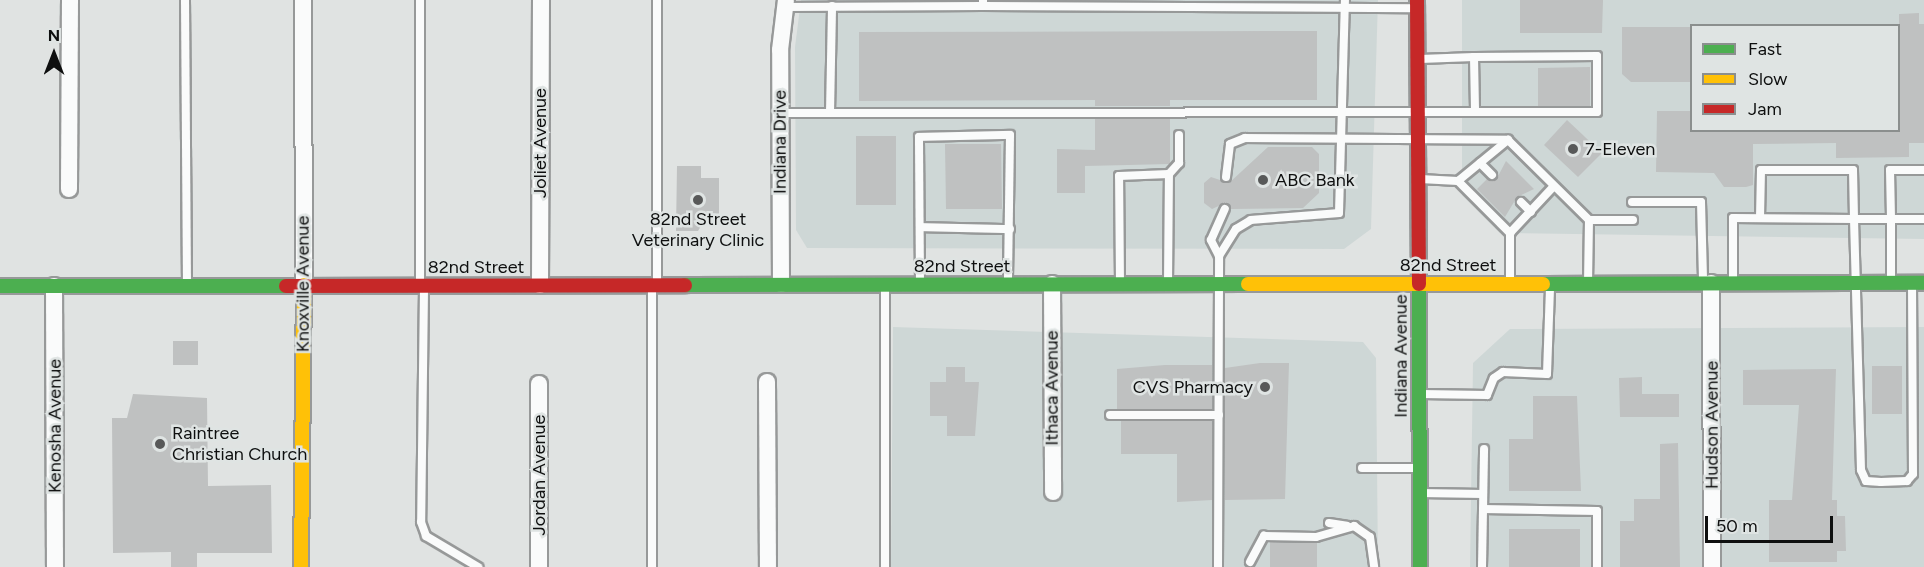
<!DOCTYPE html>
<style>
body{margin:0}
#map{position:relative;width:1924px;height:567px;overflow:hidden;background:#e0e3e2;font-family:Figtree,sans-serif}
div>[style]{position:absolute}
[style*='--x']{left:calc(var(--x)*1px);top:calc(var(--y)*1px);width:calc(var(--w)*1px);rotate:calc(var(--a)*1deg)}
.built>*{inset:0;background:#ced7d6}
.building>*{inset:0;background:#bfc1c1}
.roads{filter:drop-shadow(2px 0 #979999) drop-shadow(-2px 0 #979999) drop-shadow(0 2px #979999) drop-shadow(0 -2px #979999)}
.lane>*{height:8px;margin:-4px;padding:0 4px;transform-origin:4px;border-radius:4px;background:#fafbfb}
.street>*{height:16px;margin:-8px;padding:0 8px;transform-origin:8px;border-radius:8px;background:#fafbfb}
.fast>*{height:14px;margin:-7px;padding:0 7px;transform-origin:7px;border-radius:7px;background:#4caf50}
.slow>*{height:14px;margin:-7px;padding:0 7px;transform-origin:7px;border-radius:7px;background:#ffc107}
.jam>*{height:14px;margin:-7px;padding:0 7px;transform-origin:7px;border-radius:7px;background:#c62828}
.dots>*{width:16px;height:16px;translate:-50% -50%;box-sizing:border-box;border:3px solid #dfe4e3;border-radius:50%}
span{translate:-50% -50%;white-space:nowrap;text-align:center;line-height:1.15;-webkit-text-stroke:5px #dfe4e3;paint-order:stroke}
.street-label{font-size:18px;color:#0e0f0f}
.poi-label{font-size:18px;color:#0e0f0f}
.left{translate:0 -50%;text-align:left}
.right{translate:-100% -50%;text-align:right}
.legend{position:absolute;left:1690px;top:24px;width:210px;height:108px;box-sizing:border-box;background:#dfe4e3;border:2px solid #8b8f8e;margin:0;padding:8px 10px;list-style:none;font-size:18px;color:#0e0f0f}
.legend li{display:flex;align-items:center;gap:12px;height:30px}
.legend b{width:30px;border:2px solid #8b8f8e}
.north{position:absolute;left:24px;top:24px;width:60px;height:60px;-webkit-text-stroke:4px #dfe4e3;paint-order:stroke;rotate:0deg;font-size:16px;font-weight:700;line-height:24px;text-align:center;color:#0e0f0f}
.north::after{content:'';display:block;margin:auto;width:21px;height:27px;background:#0e0f0f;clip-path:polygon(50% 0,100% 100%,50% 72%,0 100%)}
.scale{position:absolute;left:1705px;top:516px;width:128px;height:27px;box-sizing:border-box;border:3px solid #0e0f0f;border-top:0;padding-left:8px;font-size:18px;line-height:21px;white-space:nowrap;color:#0e0f0f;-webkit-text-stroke:4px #dfe4e3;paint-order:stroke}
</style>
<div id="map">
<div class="built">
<i style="clip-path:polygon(801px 0,1378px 0,1371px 229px,1344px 249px,807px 248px,796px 230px,795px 47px)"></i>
<i style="clip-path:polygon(evenodd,1462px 0,1924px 0,1924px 239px,1500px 233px,1462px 195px,1462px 0,1692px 26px,1898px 26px,1898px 130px,1692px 130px,1692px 26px)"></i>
<i style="clip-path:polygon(893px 327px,1363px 342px,1376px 358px,1378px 567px,891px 567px)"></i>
<i style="clip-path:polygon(1924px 327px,1924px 567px,1470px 567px,1473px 363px,1510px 329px)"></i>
</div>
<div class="building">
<i style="clip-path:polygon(1520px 0,1603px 0,1602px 33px,1520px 33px)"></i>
<i style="clip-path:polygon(1919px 13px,1919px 24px,1924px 24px,1924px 143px,1909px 143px,1909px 157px,1836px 158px,1836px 143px,1753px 144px,1753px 185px,1746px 187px,1724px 187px,1714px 173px,1656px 172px,1657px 111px,1692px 111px,1692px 130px,1899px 130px,1899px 14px)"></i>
<i style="clip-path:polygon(1622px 27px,1692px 27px,1692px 82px,1631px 82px,1622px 74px)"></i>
<i style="clip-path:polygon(1317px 31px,1317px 100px,1170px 100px,1170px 106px,1095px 106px,1095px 100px,859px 101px,859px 32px)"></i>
<i style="clip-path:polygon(1590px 67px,1590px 106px,1538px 106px,1538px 68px)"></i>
<i style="clip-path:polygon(1095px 119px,1170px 119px,1170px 164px,1085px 166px,1085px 193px,1057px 193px,1057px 149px,1095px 150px)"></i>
<i style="clip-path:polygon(1567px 120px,1602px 153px,1578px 177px,1544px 145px)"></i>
<i style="clip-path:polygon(856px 136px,896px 136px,896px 205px,856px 205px)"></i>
<i style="clip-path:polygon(945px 144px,1001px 144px,1002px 209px,946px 209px)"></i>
<i style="clip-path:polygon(1268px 147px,1312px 147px,1319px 154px,1319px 193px,1303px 208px,1231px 209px,1225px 203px,1212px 209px,1204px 203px,1204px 183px,1211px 177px,1229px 183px)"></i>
<i style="clip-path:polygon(1506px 161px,1534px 189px,1517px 197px,1505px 217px,1477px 189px,1487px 179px,1496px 180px)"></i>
<i style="clip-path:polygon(677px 166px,701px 166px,701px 178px,719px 178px,719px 221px,704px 221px,698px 231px,676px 231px)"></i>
<i style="clip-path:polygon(173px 341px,198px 341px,198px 365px,173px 365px)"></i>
<i style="clip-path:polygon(1260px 363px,1289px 363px,1285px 499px,1225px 500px,1225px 368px)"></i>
<i style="clip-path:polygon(1165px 365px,1212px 365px,1212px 409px,1117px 409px,1117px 369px)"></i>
<i style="clip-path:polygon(1872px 366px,1902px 366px,1902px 414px,1872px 414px)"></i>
<i style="clip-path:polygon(946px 367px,965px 367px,965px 382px,979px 382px,975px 436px,947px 436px,947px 416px,930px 416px,930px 382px,946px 382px)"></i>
<i style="clip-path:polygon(1836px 369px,1832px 500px,1837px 500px,1837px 516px,1845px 516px,1846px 551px,1837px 551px,1837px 562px,1769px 562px,1769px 500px,1792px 500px,1799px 405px,1743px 405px,1743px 370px)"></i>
<i style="clip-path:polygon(1642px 377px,1642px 394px,1679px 394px,1679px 417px,1620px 417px,1619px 378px)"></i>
<i style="clip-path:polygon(133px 394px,207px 398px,208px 486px,271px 485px,272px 553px,197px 553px,197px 567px,171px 567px,171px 552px,113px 553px,112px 418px,127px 418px)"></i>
<i style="clip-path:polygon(1533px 396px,1577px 396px,1581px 491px,1509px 491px,1509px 439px,1533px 439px)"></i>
<i style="clip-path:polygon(1121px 421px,1212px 421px,1212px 500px,1177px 502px,1177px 454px,1121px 454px)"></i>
<i style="clip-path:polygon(1678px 443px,1680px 567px,1620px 567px,1620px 521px,1634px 521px,1634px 499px,1660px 499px,1660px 444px)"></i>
<i style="clip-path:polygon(1509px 529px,1580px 529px,1580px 567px,1509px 567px)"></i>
<i style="clip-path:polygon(1270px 542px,1317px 543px,1317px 567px,1270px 567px)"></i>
</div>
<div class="roads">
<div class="lane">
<i style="--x:185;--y:0;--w:285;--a:89.6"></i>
<i style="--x:420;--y:0;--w:285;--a:90"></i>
<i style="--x:657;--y:0;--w:282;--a:90"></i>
<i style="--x:983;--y:0;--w:6;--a:90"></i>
<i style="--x:983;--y:6;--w:432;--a:0.3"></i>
<i style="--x:785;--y:7;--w:198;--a:-0.3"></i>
<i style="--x:1420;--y:59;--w:54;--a:-2.1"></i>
<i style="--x:1474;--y:57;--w:51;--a:88.9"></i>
<i style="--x:780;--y:113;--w:817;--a:-0.07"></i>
<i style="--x:1597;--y:112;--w:56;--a:-90"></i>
<i style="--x:1597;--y:56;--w:123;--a:179.5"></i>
<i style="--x:830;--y:113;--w:107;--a:-88.9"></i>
<i style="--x:1480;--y:163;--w:17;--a:45"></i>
<i style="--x:1924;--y:170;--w:34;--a:180"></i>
<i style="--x:1890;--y:170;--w:49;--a:88.8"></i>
<i style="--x:1891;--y:219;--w:33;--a:0"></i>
<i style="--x:1226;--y:177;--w:33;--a:-83"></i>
<i style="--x:1230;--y:144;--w:16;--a:-22"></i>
<i style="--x:1245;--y:138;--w:263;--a:0.4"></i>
<i style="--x:1508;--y:140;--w:114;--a:44.6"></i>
<i style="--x:1589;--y:220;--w:62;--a:90.9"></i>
<i style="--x:1420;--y:179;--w:38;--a:3"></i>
<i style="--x:1458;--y:181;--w:74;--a:45"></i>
<i style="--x:1510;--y:233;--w:49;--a:90"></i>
<i style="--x:1458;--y:181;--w:65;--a:-39.4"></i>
<i style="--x:1521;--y:202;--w:14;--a:45"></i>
<i style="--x:1632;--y:202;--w:69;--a:0"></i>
<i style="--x:1701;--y:202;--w:79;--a:88.5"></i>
<i style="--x:1760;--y:218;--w:48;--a:-88.8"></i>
<i style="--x:1761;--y:170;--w:92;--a:0"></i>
<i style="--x:1853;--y:170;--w:49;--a:88.8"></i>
<i style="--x:1854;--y:219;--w:37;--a:0"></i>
<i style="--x:1891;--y:219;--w:62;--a:90"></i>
<i style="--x:1589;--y:220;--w:44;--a:0"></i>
<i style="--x:920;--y:227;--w:90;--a:1.3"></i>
<i style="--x:1510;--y:233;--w:63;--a:-46.9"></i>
<i style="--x:1219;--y:256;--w:18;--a:-117"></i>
<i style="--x:1211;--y:240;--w:34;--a:-66"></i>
<i style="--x:1733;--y:282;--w:64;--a:-90"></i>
<i style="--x:1733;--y:218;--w:121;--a:0.5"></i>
<i style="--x:1854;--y:219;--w:251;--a:88.4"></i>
<i style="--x:1861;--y:470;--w:12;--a:66"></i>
<i style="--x:1866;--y:481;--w:15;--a:4"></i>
<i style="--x:1881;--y:482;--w:26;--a:-2"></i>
<i style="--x:1907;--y:481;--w:9;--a:-49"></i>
<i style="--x:1913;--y:474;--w:190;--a:-90.3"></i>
<i style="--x:1120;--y:283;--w:107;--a:-90.5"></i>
<i style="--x:1119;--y:176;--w:50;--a:-2.3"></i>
<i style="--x:1168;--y:283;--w:109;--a:-89.5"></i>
<i style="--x:1169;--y:174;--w:15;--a:-48"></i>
<i style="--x:1179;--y:163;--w:28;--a:-90"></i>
<i style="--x:920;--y:284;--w:147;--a:-90.4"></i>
<i style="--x:919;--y:137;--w:91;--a:-1.3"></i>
<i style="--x:1010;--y:135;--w:149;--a:90.8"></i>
<i style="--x:652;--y:288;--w:279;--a:90"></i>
<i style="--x:885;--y:288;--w:279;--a:90"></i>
<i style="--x:424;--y:289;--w:233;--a:90.7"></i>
<i style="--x:421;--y:522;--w:15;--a:70"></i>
<i style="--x:426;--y:536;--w:61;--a:30.8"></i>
<i style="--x:1421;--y:394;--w:66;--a:0.9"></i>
<i style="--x:1487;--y:395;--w:18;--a:-68"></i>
<i style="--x:1494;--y:378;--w:11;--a:-34"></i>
<i style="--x:1503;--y:372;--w:44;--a:2.6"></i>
<i style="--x:1547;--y:374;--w:87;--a:-88"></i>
<i style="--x:1110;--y:415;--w:109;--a:0"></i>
<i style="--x:1362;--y:468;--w:56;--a:0"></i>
<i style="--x:1420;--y:493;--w:63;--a:0.9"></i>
<i style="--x:1483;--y:509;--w:114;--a:1"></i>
<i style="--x:1597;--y:511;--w:56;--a:90"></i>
<i style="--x:1329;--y:523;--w:18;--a:9"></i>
<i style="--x:1250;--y:562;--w:30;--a:-62"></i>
<i style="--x:1264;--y:536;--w:52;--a:1.1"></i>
<i style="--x:1316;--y:537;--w:40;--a:-16"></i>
<i style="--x:1354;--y:526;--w:19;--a:35"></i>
<i style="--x:1370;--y:537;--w:30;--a:82"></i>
<i style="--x:1218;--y:567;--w:311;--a:-89.8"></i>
<i style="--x:1219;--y:256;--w:32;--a:-58"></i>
<i style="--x:1236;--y:229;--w:17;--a:-31"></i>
<i style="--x:1251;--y:220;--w:88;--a:-4.5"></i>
<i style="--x:1339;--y:213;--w:213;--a:-88.4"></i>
<i style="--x:1482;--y:567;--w:118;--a:-89"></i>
</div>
<div class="street">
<i style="--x:303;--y:0;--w:285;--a:89.8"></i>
<i style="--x:69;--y:189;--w:189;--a:-89.7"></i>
<i style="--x:1711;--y:283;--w:284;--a:89.8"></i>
<i style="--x:781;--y:284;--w:234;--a:-90.2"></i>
<i style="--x:780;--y:50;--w:50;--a:-83.2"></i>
<i style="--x:1052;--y:284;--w:208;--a:89.7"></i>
<i style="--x:540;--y:285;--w:285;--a:-89.8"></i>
<i style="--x:54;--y:286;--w:281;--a:89.8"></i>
<i style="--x:767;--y:382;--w:185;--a:89.7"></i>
<i style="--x:539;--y:384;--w:183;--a:90"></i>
</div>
<div class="fast">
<i style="--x:1419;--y:284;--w:283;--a:89.8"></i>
<i style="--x:1543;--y:284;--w:381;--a:-0.2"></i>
<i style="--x:685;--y:285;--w:563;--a:-0.1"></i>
<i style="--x:0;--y:286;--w:286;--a:0"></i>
</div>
<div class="slow">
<i style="--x:1248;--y:284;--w:295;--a:0"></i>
<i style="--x:301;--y:567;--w:282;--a:-89.4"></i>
</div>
<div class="jam">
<i style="--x:1417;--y:0;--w:284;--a:89.6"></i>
<i style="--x:286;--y:286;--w:399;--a:-0.1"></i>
</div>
</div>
<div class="dots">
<i style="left:1573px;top:149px;background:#585959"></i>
<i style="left:1263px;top:180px;background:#585959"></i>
<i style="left:698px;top:200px;background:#585959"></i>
<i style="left:1265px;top:387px;background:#585959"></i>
<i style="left:160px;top:444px;background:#585959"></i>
</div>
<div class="street-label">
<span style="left:780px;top:142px;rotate:-90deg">Indiana Drive</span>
<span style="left:540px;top:143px;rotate:-90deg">Joliet Avenue</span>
<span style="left:1448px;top:265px">82nd Street</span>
<span style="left:962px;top:266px">82nd Street</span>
<span style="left:476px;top:267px">82nd Street</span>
<span style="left:303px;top:284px;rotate:-90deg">Knoxville Avenue</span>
<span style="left:1401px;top:356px;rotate:-90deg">Indiana Avenue</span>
<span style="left:1052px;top:388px;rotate:-90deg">Ithaca Avenue</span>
<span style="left:1712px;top:425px;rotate:-90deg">Hudson Avenue</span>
<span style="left:55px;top:426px;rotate:-90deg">Kenosha Avenue</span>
<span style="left:539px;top:475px;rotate:-90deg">Jordan Avenue</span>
</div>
<div class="poi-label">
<span class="left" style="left:1585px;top:149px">7-Eleven</span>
<span class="left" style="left:1275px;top:180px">ABC Bank</span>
<span style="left:698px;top:230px">82nd Street<br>Veterinary Clinic</span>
<span class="right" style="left:1253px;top:387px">CVS Pharmacy</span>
<span class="left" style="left:172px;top:444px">Raintree<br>Christian Church</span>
</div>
<ul class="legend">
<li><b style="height:8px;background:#4caf50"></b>Fast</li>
<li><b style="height:8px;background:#ffc107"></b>Slow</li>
<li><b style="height:8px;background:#c62828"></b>Jam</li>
</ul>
<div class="north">N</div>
<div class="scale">50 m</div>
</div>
